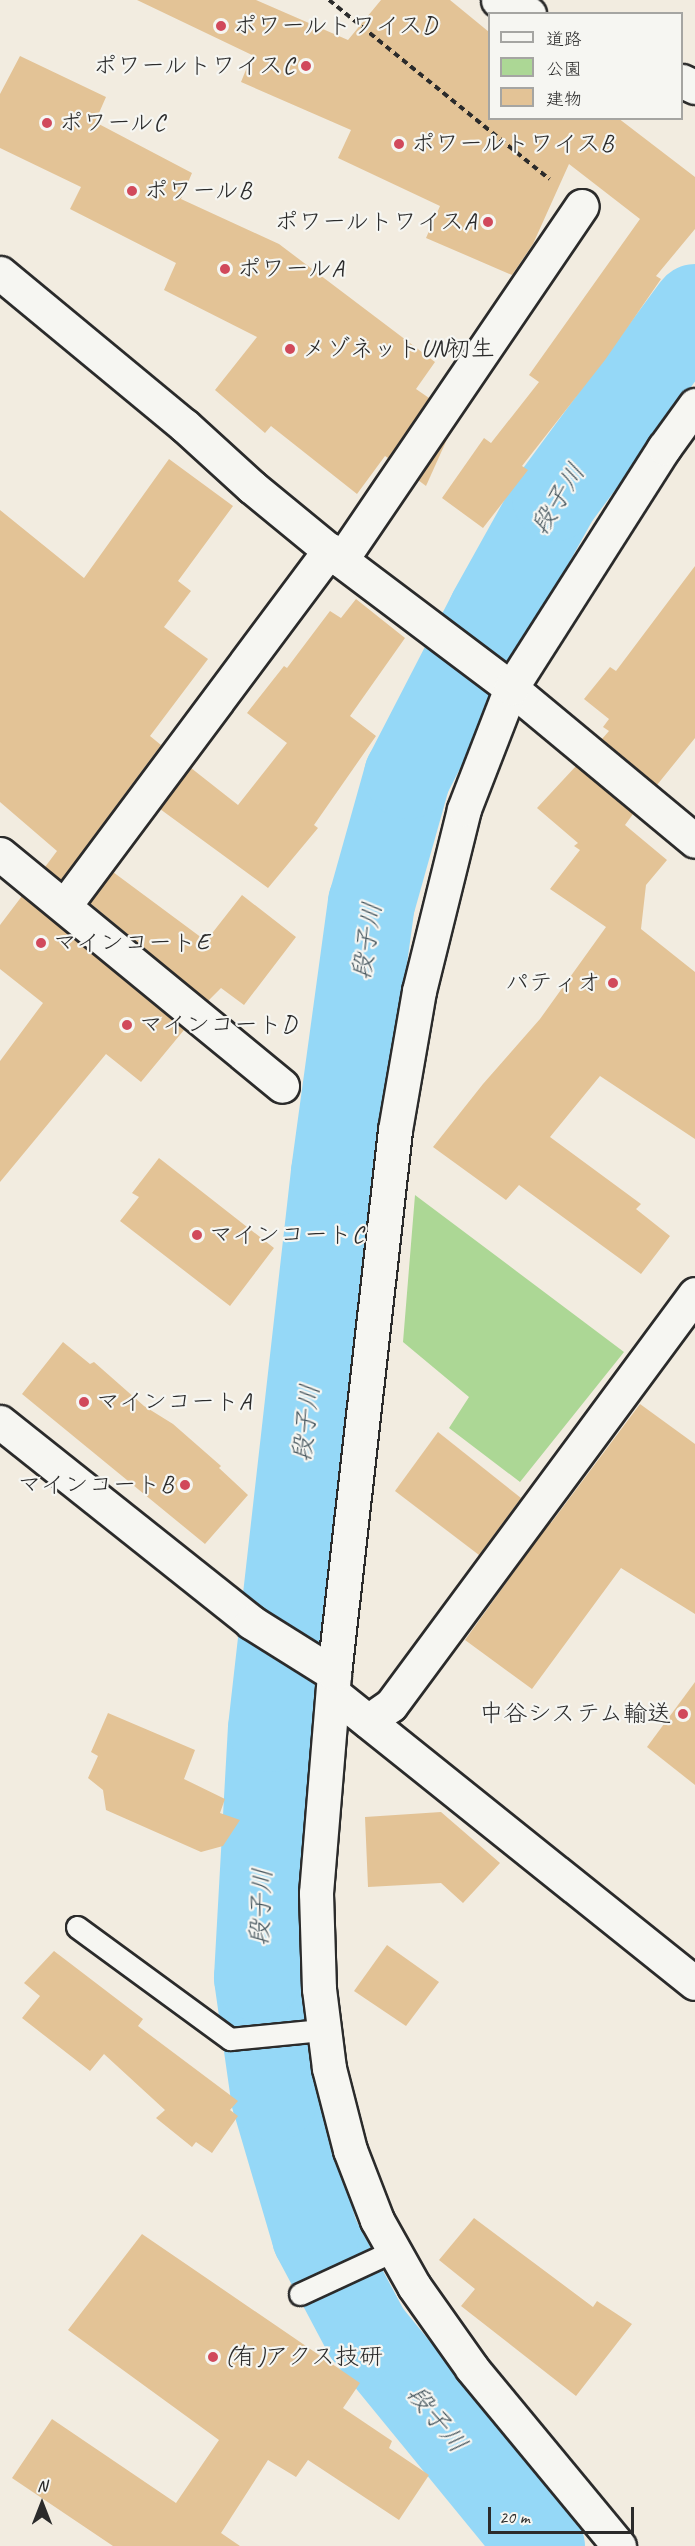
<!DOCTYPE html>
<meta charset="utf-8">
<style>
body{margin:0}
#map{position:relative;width:695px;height:2546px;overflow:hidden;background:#f2ece0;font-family:Caveat,"Klee One",sans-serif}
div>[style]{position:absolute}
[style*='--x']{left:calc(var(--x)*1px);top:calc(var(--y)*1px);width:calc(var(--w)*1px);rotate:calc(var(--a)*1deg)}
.green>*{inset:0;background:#acd795}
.river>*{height:87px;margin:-43.5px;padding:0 43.5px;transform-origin:43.5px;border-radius:43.5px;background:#95d8f7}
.building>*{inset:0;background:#e3c396}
.path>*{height:4px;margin-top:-2px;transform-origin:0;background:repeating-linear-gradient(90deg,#2b2b2b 0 6px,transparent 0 10.5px)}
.roads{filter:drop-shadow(2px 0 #2b2b2b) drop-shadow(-2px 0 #2b2b2b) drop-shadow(0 2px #2b2b2b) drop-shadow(0 -2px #2b2b2b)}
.service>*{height:21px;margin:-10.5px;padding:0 10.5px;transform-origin:10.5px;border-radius:10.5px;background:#f6f6f2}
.minor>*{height:33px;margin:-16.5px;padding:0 16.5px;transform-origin:16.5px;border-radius:16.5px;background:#f6f6f2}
.tertiary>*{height:33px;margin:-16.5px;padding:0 16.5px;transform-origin:16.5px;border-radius:16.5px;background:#f6f6f2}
.dots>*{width:16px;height:16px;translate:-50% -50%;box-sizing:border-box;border:3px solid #f6f6f2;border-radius:50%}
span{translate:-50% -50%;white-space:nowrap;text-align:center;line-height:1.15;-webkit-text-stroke:4.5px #f6f6f2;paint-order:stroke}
.poi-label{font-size:24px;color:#2b2b2b}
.left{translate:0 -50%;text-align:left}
.right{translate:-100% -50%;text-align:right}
.water-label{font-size:26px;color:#46565e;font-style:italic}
.legend{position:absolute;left:488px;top:12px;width:195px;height:108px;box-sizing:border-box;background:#f6f6f2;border:2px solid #a5a5a2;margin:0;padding:8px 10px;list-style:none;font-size:18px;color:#2b2b2b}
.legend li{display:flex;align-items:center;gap:12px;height:30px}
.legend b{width:30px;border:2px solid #a5a5a2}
.north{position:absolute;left:12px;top:2474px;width:60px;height:60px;-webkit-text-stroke:4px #f6f6f2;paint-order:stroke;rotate:0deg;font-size:16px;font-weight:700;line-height:24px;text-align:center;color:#2b2b2b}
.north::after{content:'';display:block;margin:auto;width:21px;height:27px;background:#2b2b2b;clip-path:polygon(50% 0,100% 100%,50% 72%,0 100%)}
.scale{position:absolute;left:488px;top:2507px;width:146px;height:27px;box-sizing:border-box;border:3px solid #2b2b2b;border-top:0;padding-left:8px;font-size:18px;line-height:21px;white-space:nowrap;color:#2b2b2b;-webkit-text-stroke:4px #f6f6f2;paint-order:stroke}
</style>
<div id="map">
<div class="green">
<i style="clip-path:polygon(415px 1195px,624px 1352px,520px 1482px,449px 1428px,469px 1397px,403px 1342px)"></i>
</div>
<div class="river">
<i style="--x:541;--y:2546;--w:276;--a:-129.3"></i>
<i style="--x:366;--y:2332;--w:109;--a:-118"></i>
<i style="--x:315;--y:2236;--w:145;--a:-106.4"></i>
<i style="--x:274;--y:2097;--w:121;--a:-98.1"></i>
<i style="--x:257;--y:1977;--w:249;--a:-86.8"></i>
<i style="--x:271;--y:1728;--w:560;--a:-83.54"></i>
<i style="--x:334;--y:1172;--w:272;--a:-82.2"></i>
<i style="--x:371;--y:903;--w:133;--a:-74.3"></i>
<i style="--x:407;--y:775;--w:183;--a:-62.7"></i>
<i style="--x:491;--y:612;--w:132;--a:-60.9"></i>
<i style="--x:555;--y:497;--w:236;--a:-53.6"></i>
</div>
<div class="building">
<i style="clip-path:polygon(137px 0,256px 0,348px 40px,381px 0,450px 0,489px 32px,489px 118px,618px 118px,695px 177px,695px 229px,656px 276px,661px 279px,605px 360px,522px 466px,528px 470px,483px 528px,442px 498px,484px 438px,491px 443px,539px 382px,529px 375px,640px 219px,569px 164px,533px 244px,512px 275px,426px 238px,440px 206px,338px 158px,351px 130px,241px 82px,252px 55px)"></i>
<i style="clip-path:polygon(20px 56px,106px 97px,95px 122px,192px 173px,181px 199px,279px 244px,435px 362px,416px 389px,429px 398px,388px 458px,385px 456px,357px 494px,271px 426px,265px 433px,215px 390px,257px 337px,164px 290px,176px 263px,70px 209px,81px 187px,0 148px,0 94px)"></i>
<i style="clip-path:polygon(448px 437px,426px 486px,418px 480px)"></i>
<i style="clip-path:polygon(169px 459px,233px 506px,178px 581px,191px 591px,164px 627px,208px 659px,150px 736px,161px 745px,61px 880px,45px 867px,57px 851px,0 802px,0 510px,84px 578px)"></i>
<i style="clip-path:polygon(695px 566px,695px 738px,657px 785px,602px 739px,609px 731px,603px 727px,609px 719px,584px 699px,610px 667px,616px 671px)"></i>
<i style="clip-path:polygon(356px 599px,405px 638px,350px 716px,376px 736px,314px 825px,318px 828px,268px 888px,160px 809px,191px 768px,238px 805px,287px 743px,247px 713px,284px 666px,287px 668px,330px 611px,341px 618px)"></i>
<i style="clip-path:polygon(576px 766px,633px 814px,625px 825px,667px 860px,646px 885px,641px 929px,695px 972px,695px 1139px,600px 1076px,550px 1137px,641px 1204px,636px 1209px,670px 1236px,641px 1274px,519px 1185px,506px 1200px,433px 1147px,483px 1084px,540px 1019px,606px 927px,550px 889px,580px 850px,574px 846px,578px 843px,537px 808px)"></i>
<i style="clip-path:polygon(113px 872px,206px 941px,242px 895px,296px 937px,244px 1005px,221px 988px,208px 1001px,90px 903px)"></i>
<i style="clip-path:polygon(22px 896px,184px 1030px,141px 1082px,106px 1054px,0 1182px,0 1061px,43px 1003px,0 969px,0 925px)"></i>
<i style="clip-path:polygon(159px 1158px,274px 1248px,230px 1306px,120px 1221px,139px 1197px,132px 1193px)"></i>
<i style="clip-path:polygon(63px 1342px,90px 1364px,94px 1362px,144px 1406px,173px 1424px,221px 1466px,219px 1468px,248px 1495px,205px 1544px,22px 1394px)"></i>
<i style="clip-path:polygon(640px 1404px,695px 1444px,695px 1614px,621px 1568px,532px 1689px,465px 1640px,550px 1522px,551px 1523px)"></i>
<i style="clip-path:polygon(438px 1432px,521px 1498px,479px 1555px,395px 1491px)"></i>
<i style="clip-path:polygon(695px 1682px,695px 1785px,647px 1747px)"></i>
<i style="clip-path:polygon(108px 1713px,195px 1750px,184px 1779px,225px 1799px,220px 1813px,240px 1820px,223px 1846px,201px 1852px,106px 1810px,103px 1790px,88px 1778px,98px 1756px,91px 1752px)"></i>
<i style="clip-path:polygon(441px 1812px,500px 1863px,463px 1903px,441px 1883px,368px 1887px,365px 1817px)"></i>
<i style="clip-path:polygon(387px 1945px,439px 1982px,406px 2026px,354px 1991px)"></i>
<i style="clip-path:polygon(54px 1951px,143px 2019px,138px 2026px,238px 2101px,230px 2110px,238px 2116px,212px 2153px,196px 2142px,192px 2147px,156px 2118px,165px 2110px,104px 2054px,90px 2071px,22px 2018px,40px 1996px,24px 1983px)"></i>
<i style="clip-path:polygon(474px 2218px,593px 2307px,597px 2301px,632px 2324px,576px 2396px,461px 2306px,475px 2289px,439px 2260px)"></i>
<i style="clip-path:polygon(142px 2234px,360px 2383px,343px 2408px,392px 2441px,389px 2448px,429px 2475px,399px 2520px,308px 2460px,296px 2477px,268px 2460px,221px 2533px,240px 2546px,113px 2546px,12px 2478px,52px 2419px,176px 2503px,219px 2440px,68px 2330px)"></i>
</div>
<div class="path">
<i style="--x:329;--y:0;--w:284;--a:39.1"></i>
</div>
<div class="roads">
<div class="service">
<i style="--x:77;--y:1927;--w:190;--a:36.2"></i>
<i style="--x:230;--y:2039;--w:92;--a:-5.6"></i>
<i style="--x:300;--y:2294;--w:102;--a:-24.8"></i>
</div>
<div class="minor">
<i style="--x:498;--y:0;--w:34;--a:24"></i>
<i style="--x:682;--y:81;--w:14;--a:25"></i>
<i style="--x:0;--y:273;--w:239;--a:39.6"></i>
<i style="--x:184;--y:425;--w:92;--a:42.4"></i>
<i style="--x:252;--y:487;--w:115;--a:39.4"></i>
<i style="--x:341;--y:560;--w:213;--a:37"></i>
<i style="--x:511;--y:688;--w:239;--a:39.7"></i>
<i style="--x:341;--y:560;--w:428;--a:-55.8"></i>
<i style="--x:0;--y:854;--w:365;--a:39.4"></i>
<i style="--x:65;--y:905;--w:443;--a:-53.3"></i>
<i style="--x:0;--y:1422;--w:321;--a:38.5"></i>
<i style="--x:251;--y:1622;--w:98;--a:32.1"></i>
<i style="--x:334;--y:1694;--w:462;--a:38.7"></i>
<i style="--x:368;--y:1721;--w:28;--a:-35"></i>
<i style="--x:391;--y:1705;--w:511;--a:-53.51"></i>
</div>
<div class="tertiary">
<i style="--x:619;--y:2546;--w:231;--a:-129.6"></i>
<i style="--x:472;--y:2368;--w:100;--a:-125.3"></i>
<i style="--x:414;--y:2286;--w:76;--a:-119.3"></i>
<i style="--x:377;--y:2220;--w:75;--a:-111.1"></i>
<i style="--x:350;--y:2150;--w:85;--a:-104.4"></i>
<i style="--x:329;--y:2068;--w:80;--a:-97.2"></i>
<i style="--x:319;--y:1989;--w:96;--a:-91.8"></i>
<i style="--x:316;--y:1893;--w:220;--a:-85.3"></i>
<i style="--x:334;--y:1674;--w:547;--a:-83.6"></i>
<i style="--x:395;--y:1130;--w:141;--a:-80.2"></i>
<i style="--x:419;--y:991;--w:187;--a:-76.1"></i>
<i style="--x:464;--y:809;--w:130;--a:-68.8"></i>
<i style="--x:511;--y:688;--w:285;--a:-57.5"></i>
<i style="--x:664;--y:448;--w:53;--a:-54.2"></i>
</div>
</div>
<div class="dots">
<i style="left:221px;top:26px;background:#d1495b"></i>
<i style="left:306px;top:66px;background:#d1495b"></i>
<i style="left:47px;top:123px;background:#d1495b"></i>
<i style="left:399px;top:144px;background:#d1495b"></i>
<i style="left:132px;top:191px;background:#d1495b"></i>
<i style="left:488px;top:222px;background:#d1495b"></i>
<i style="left:225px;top:269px;background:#d1495b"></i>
<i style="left:290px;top:349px;background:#d1495b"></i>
<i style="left:41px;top:943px;background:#d1495b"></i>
<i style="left:613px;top:983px;background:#d1495b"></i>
<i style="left:127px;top:1025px;background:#d1495b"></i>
<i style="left:197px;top:1235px;background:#d1495b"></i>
<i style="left:84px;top:1402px;background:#d1495b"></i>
<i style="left:185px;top:1485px;background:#d1495b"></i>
<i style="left:683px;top:1714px;background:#d1495b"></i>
<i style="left:213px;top:2357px;background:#d1495b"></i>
</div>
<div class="poi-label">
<span class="left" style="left:233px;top:26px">ポワールトワイスD</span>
<span class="right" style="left:294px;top:66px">ポワールトワイスC</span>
<span class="left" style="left:59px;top:123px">ポワールC</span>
<span class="left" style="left:411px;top:144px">ポワールトワイスB</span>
<span class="left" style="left:144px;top:191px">ポワールB</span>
<span class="right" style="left:476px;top:222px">ポワールトワイスA</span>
<span class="left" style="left:237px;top:269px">ポワールA</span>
<span class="left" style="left:302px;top:349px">メゾネットUN初生</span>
<span class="left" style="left:53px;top:943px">マインコートE</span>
<span class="right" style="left:601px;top:983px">パティオ</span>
<span class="left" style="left:139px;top:1025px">マインコートD</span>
<span class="left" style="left:209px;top:1235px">マインコートC</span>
<span class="left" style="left:96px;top:1402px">マインコートA</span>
<span class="right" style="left:173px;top:1485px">マインコートB</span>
<span class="right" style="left:671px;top:1714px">中谷システム輸送</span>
<span class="left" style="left:225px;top:2357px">(有)アクス技研</span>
</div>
<div class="water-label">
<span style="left:558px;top:499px;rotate:-58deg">段子川</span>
<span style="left:367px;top:941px;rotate:-81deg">段子川</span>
<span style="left:306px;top:1423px;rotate:-83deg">段子川</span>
<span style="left:261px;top:1907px;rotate:-87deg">段子川</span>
<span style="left:437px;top:2419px;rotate:51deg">段子川</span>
</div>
<ul class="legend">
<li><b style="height:8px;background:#f6f6f2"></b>道路</li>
<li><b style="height:16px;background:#acd795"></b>公園</li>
<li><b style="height:16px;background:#e3c396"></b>建物</li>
</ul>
<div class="north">N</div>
<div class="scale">20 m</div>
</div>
